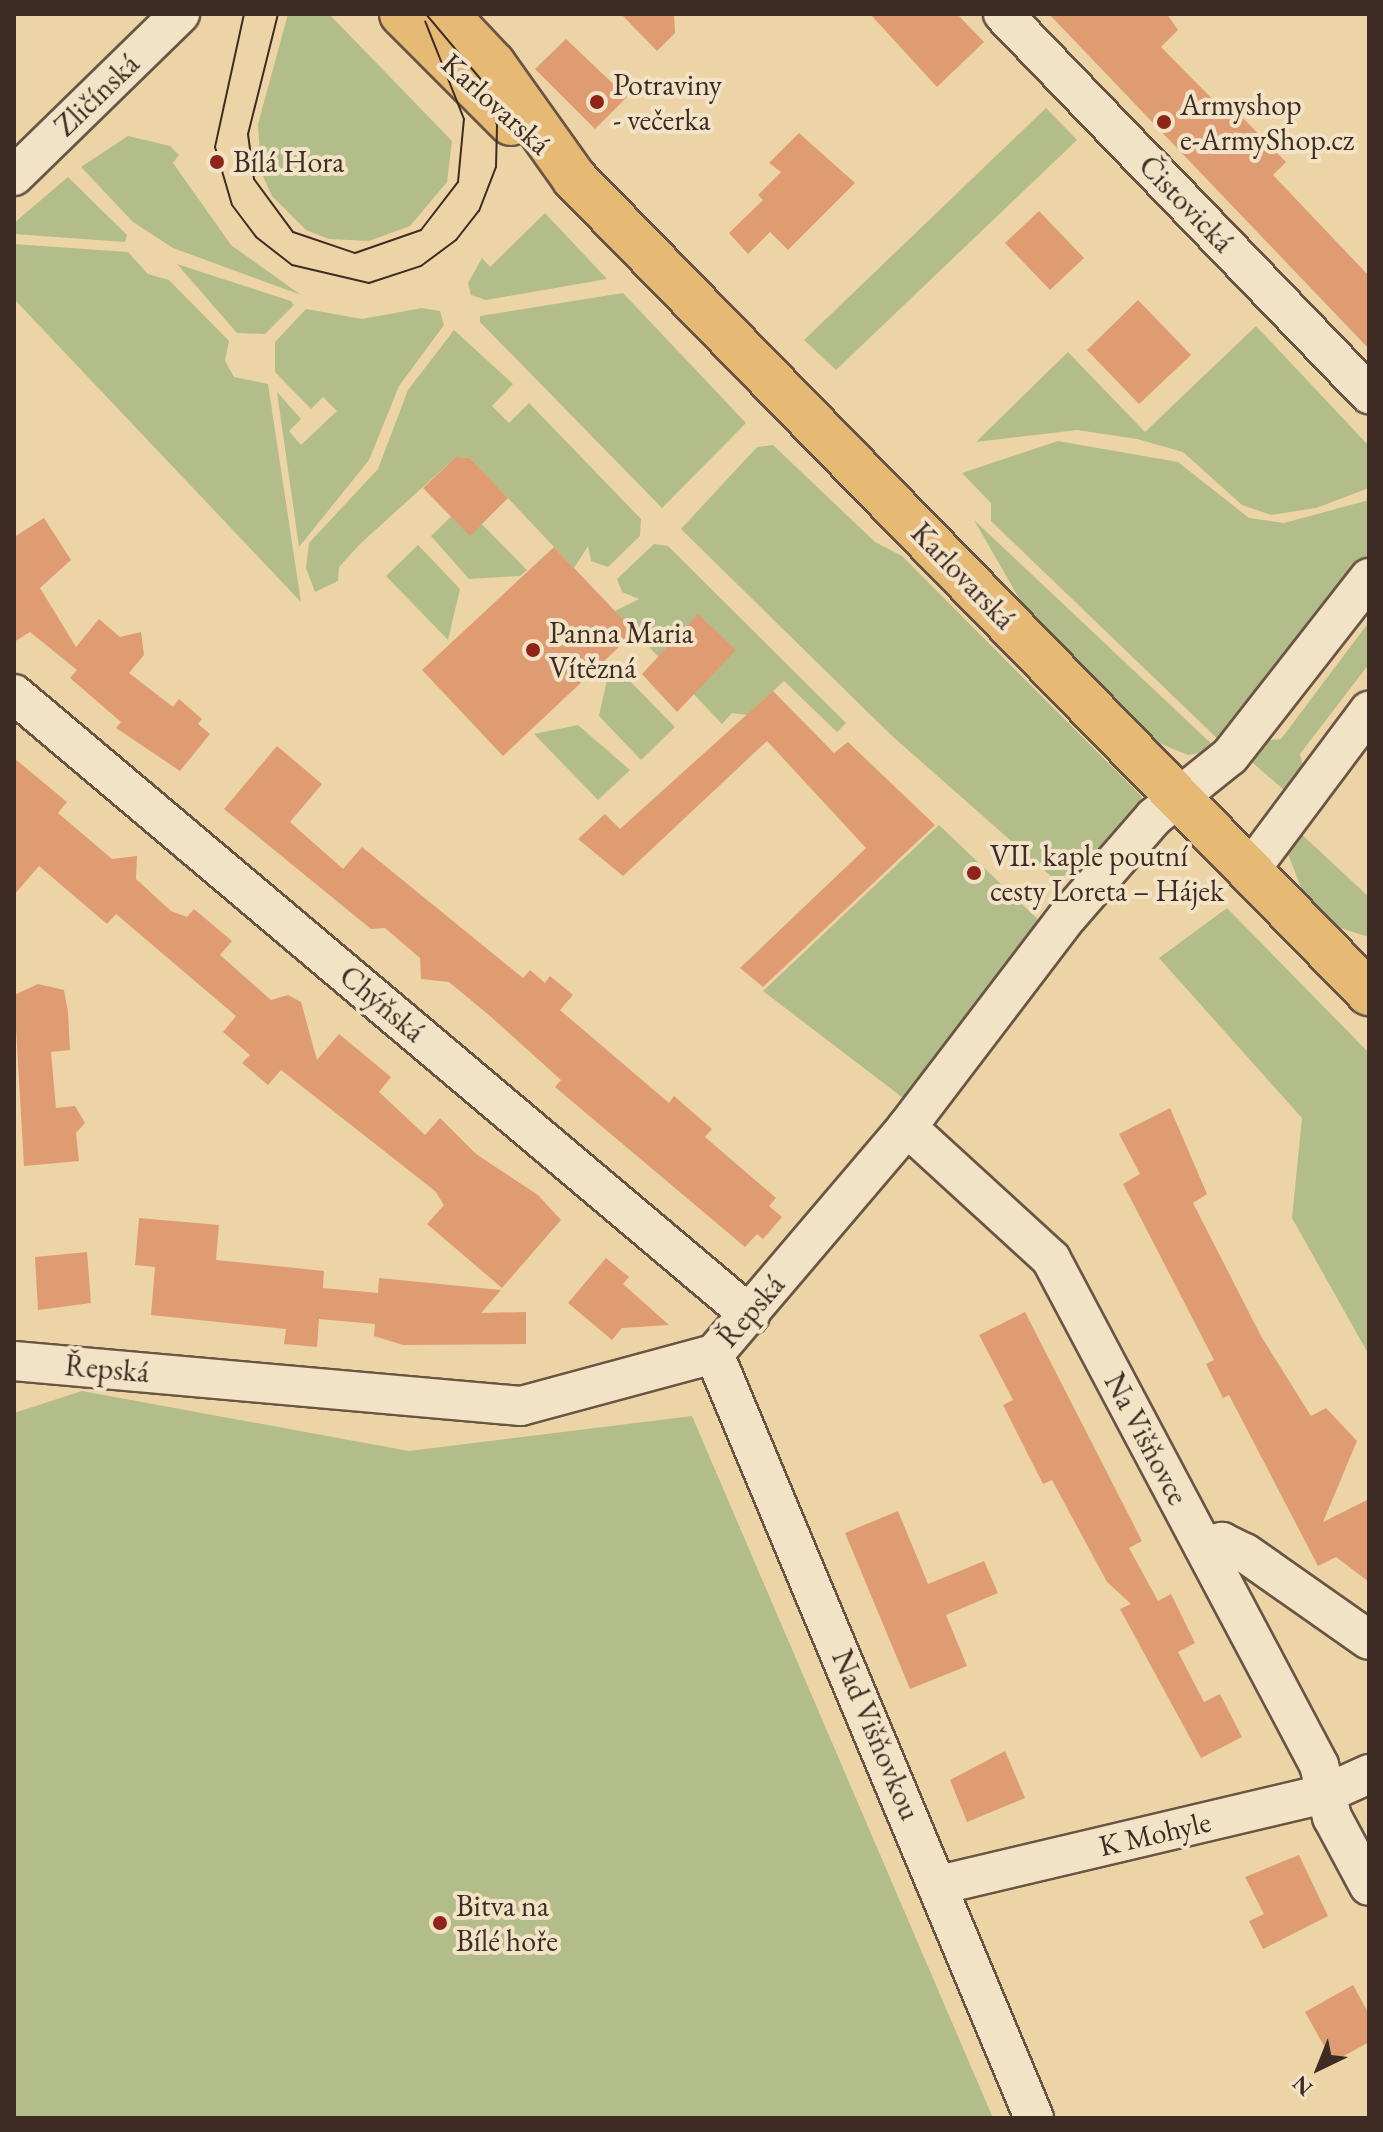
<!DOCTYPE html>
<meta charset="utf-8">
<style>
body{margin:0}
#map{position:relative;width:1383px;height:2132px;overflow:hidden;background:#ecd4a7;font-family:"EB Garamond",serif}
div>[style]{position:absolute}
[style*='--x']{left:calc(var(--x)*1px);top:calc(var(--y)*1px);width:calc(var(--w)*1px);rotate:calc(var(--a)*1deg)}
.green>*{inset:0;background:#b3bd8a}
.building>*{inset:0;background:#df9c73}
.roads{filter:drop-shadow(2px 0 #6a5545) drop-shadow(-2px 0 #6a5545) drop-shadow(0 2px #6a5545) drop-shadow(0 -2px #6a5545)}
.minor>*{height:38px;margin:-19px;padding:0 19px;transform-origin:19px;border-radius:19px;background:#f3e3c6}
.primary>*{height:44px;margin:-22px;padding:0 22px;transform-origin:22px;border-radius:22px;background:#e6ba74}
.tram>*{height:2px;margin:-1px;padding:0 1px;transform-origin:1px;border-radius:1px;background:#3e2b24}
.dots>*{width:22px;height:22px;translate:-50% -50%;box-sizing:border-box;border:4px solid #f3e3c6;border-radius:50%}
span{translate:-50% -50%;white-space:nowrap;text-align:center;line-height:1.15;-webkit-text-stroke:8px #f3e3c6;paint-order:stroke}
.poi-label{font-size:30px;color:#3e2b24}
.left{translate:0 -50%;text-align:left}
.street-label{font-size:30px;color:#3e2b24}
.frame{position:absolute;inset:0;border:16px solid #3e2b24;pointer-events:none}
.north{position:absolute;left:1279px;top:2028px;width:80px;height:80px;-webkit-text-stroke:6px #f3e3c6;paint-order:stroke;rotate:223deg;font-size:22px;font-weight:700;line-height:32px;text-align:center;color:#3e2b24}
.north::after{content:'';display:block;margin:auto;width:28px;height:36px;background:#3e2b24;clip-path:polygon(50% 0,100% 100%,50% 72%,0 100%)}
</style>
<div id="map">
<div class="green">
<i style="clip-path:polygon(288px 14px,329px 14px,452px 141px,447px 182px,410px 226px,369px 241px,329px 239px,306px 230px,272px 196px,261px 172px,258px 124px)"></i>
<i style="clip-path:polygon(1046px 108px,1077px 140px,836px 370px,804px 340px)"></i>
<i style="clip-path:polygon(128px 136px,170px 146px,179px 155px,173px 163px,231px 245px,301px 295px,173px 248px,133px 222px,81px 167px)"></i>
<i style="clip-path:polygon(68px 177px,127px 235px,125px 242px,14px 234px,14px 223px)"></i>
<i style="clip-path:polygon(545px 213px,607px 279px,486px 300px,471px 295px,468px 283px,482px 258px,490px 267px)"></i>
<i style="clip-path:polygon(14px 244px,128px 252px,148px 274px,169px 280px,229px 341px,225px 361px,234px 377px,268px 384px,301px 602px,14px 299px)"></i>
<i style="clip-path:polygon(177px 264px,291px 301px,294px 305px,265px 334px,237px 333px)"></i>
<i style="clip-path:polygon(623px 293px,746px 423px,662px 508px,480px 322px,480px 316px)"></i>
<i style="clip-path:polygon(422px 308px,440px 311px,444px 325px,399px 386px,369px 460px,299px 547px,277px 392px,301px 419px,289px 431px,301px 445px,337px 411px,323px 397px,311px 409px,275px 372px,275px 342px,306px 309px,362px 319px)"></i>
<i style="clip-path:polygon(1256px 326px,1369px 446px,1369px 488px,1316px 508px,1271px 515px,1242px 505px,1183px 452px,1137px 439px,1077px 430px,976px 442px,1068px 352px,1145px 432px)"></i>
<i style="clip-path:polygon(454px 330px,513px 384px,492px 406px,509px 423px,529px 403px,641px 519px,640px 536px,608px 567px,591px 561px,588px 546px,574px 568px,470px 458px,456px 457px,360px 544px,339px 567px,338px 581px,315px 592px,306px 568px,309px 543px,378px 469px,408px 390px)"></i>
<i style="clip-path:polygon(1058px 441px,1178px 462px,1249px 518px,1284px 523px,1369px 500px,1369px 555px,1224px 745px,991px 521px,991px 503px,962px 473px)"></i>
<i style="clip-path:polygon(773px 445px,875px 542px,902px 556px,1141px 796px,1143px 807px,1085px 874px,1052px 877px,891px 735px,681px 529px,757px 447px)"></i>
<i style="clip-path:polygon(463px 505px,527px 570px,520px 576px,469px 579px,431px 536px)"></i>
<i style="clip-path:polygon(974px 520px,1218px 750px,1188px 755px,1159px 743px,1020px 600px)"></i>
<i style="clip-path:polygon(evenodd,654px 544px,668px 546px,846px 723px,837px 732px,784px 681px,747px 715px,732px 713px,722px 724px,615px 611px,639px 599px,622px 592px,617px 579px,654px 544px,698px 615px,711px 675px,674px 639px,698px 615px)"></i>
<i style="clip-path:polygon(418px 545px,460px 589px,448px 640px,386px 576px)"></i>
<i style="clip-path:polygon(1369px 622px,1369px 664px,1300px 754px,1305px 776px,1290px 795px,1247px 758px,1258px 741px,1281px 739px)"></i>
<i style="clip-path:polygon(611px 662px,675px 727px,641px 760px,599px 716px)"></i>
<i style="clip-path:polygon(578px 725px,630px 770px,598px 800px,534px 734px)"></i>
<i style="clip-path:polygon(939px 825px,1046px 927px,907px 1101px,763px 991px)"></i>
<i style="clip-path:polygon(1298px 831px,1369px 897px,1369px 937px,1337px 927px,1303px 892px,1288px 854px)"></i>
<i style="clip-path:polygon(1227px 908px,1369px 1053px,1369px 1355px,1292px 1218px,1302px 1118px,1159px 958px)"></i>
<i style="clip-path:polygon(82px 1391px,409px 1451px,692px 1416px,993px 2118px,14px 2118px,14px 1413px)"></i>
</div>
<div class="building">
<i style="clip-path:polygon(621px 14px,674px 14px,675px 33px,657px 51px)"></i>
<i style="clip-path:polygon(870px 14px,957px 14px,984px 42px,937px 87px)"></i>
<i style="clip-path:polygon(1049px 14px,1167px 14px,1178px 30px,1161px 47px,1236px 123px,1242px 117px,1286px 162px,1273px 175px,1369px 276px,1369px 349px)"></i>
<i style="clip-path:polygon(566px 39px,627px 97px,595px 129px,535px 69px)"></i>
<i style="clip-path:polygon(799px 133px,855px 183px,788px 250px,770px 232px,748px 254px,729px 233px,763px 200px,758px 195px,781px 172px,769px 163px)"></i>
<i style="clip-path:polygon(1039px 211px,1084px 258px,1050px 290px,1005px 243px)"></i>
<i style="clip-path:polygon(1138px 300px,1191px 355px,1139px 404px,1087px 350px)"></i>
<i style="clip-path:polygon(456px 457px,470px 458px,508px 498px,470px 536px,423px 488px)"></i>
<i style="clip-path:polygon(44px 518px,71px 560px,40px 588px,76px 647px,99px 619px,120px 637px,141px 632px,144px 655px,129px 673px,173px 707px,179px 699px,202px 719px,198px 724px,210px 734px,180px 771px,116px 728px,121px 722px,70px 678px,77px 670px,30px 632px,14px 642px,14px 537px)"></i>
<i style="clip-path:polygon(554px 547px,635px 632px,503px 756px,422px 670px)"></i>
<i style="clip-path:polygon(698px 614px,736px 650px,677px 712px,642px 674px)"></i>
<i style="clip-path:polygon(773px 691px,834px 753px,848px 742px,935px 825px,763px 987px,740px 968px,866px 848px,767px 741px,623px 876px,578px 839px,605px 814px,620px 829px)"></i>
<i style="clip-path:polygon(277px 746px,322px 784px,290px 822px,343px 869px,362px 847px,523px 978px,530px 970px,545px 983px,550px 976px,573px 995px,560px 1010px,669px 1103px,674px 1096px,712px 1129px,705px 1137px,776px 1198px,769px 1206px,782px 1217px,763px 1239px,757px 1234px,745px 1247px,555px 1087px,561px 1080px,490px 1016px,449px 982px,421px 979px,420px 958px,385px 928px,371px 929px,224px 809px)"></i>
<i style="clip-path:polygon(14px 758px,67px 802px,58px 813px,112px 859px,137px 856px,136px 879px,171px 911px,187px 917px,194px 909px,232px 941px,220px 955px,271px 1000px,288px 995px,301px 1002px,317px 1060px,339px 1034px,391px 1077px,379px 1092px,425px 1135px,440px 1118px,476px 1154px,538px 1195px,561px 1220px,502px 1288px,427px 1224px,444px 1205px,435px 1191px,281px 1070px,268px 1085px,242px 1063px,250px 1055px,223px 1032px,236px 1016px,116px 914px,107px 924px,39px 866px,14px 895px)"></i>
<i style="clip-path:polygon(38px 984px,64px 990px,68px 1012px,70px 1050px,51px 1052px,56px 1108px,75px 1106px,85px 1123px,76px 1133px,79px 1161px,24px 1166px,14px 995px)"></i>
<i style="clip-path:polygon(1170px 1108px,1207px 1194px,1193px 1203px,1261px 1336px,1311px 1416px,1326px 1408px,1357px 1441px,1323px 1522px,1369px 1499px,1369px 1582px,1336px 1557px,1318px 1566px,1229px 1395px,1223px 1398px,1206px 1364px,1214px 1360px,1123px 1184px,1140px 1174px,1119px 1134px)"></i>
<i style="clip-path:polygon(139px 1218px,219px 1225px,216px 1260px,324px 1271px,323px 1288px,378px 1293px,379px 1278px,501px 1290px,481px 1313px,526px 1312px,526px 1344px,403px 1345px,374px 1336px,375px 1324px,319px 1319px,317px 1347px,284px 1344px,286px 1329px,151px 1315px,155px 1267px,135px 1265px)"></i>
<i style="clip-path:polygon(87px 1252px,91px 1303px,38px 1310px,35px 1257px)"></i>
<i style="clip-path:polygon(606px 1258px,629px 1277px,623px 1284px,669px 1325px,622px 1328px,612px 1340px,568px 1303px)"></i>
<i style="clip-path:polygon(1025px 1312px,1142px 1541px,1129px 1548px,1158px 1601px,1171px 1594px,1195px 1643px,1178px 1652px,1204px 1702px,1220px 1694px,1242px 1737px,1201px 1758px,1120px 1609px,1131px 1604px,1107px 1582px,1052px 1480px,1043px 1484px,1003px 1405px,1013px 1400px,979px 1335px)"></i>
<i style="clip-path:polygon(898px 1511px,928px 1584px,984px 1561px,998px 1593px,946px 1615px,967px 1666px,910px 1689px,845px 1533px)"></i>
<i style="clip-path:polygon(1005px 1751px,1025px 1798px,967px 1822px,950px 1780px)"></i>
<i style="clip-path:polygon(1299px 1855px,1328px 1916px,1263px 1949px,1249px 1921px,1264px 1914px,1245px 1877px)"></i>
<i style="clip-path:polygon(1353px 1985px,1369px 2014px,1369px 2042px,1333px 2062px,1305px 2012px)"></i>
</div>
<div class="roads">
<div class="minor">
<i style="--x:1003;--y:14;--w:528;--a:46.08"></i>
<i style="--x:14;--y:176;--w:232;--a:-44.3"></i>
<i style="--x:14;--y:694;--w:963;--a:40.16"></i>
<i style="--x:1250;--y:870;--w:199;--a:-53.2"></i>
<i style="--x:907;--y:1127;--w:195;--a:42.5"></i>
<i style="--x:1051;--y:1259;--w:573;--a:62.09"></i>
<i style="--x:1319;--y:1765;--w:54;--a:76"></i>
<i style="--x:1332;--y:1817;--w:78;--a:61.8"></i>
<i style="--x:714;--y:1354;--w:828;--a:67.27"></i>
<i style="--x:14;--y:1361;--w:509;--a:5.07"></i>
<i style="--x:521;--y:1406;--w:200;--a:-15.1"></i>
<i style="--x:714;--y:1354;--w:298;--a:-49.6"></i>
<i style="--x:907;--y:1127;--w:265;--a:-52.7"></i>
<i style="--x:1068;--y:916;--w:131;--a:-49"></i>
<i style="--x:1154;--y:817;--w:97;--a:-38.8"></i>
<i style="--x:1230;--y:756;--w:226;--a:-52"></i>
<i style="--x:1204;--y:1547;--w:19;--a:-16"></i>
<i style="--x:1222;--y:1542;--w:25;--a:26"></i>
<i style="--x:1245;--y:1553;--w:151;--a:35.1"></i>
<i style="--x:939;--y:1885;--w:399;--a:-13.3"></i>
<i style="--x:1327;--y:1793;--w:46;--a:-24.3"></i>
</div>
<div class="primary">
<i style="--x:402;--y:14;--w:154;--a:45"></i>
<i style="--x:446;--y:14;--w:69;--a:46.8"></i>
<i style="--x:493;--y:64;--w:140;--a:54.6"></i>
<i style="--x:574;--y:178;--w:1139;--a:45.71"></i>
</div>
</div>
<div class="tram">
<i style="--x:244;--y:14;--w:136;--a:102.3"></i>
<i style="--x:215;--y:147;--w:60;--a:73.7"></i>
<i style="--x:232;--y:205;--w:40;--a:53"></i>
<i style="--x:256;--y:237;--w:46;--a:37.9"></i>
<i style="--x:292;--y:265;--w:79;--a:13.2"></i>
<i style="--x:369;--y:283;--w:55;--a:-18.1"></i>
<i style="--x:421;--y:266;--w:44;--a:-36.6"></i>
<i style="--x:456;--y:240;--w:37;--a:-52"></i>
<i style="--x:479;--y:211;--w:47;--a:-68.9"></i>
<i style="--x:496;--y:167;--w:42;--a:-88.6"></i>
<i style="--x:497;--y:125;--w:45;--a:-108"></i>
<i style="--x:483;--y:82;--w:89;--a:-130"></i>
<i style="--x:278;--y:14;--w:124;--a:104"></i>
<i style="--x:248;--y:134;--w:45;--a:82.4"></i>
<i style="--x:254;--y:179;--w:66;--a:53.7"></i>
<i style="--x:293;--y:232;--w:65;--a:18.7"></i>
<i style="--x:355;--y:253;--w:70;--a:-19.2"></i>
<i style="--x:421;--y:230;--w:61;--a:-52.4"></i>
<i style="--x:458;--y:182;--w:63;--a:-84.6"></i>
<i style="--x:464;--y:119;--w:105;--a:-111.7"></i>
</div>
<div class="dots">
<i style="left:597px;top:102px;background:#8f2418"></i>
<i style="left:1164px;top:122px;background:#8f2418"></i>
<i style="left:217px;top:162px;background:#8f2418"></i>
<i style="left:533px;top:650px;background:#8f2418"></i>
<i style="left:974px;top:873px;background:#8f2418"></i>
<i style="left:440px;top:1923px;background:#8f2418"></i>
</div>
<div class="poi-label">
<span class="left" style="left:613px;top:102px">Potraviny<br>- večerka</span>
<span class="left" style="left:1180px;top:122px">Armyshop<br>e-ArmyShop.cz</span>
<span class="left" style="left:233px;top:162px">Bílá Hora</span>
<span class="left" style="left:549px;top:650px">Panna Maria<br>Vítězná</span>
<span class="left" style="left:990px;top:873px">Ⅶ. kaple poutní<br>cesty Loreta – Hájek</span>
<span class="left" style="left:456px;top:1923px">Bitva na<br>Bílé hoře</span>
</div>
<div class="street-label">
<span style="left:97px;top:95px;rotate:-44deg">Zličínská</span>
<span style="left:496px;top:104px;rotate:42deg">Karlovarská</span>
<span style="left:1186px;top:204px;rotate:46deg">Čistovická</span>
<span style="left:963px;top:576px;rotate:46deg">Karlovarská</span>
<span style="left:382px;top:1004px;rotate:40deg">Chýňská</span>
<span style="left:751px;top:1311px;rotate:-49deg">Řepská</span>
<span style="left:107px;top:1369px;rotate:5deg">Řepská</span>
<span style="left:1146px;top:1439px;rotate:62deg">Na Višňovce</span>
<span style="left:876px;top:1735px;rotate:67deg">Nad Višňovkou</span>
<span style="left:1155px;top:1834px;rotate:-13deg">K Mohyle</span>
</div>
<div class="frame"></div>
<div class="north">N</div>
</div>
